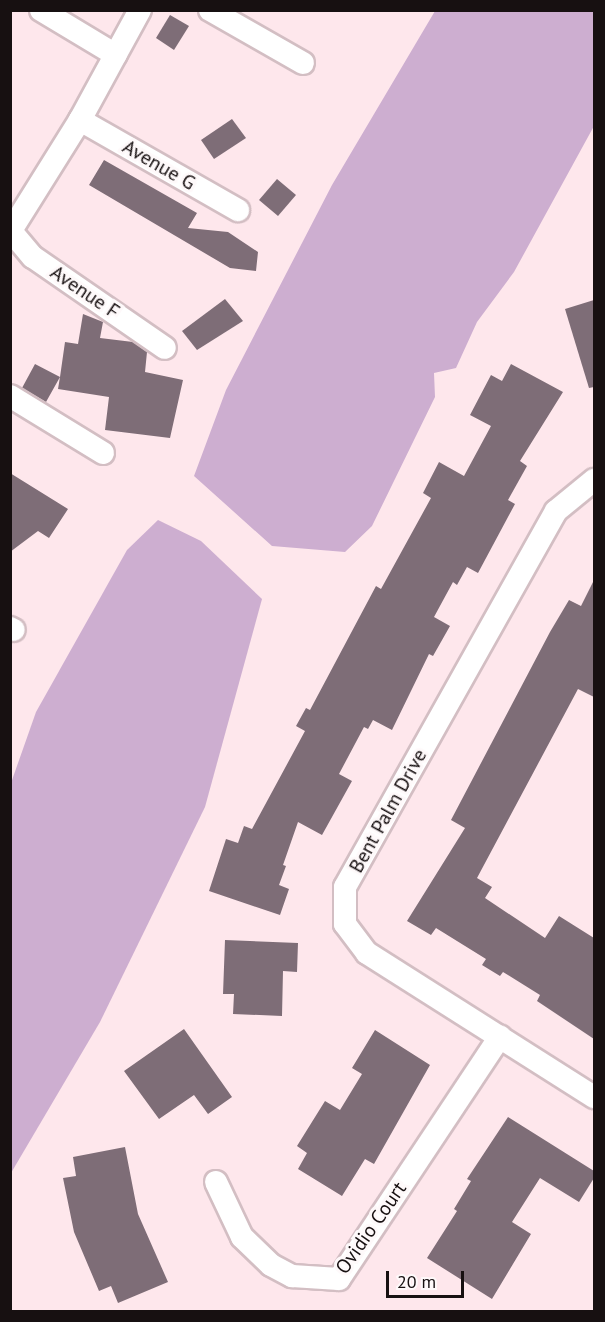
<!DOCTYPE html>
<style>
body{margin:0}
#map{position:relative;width:605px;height:1322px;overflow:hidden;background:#fee7ec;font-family:"PT Sans",sans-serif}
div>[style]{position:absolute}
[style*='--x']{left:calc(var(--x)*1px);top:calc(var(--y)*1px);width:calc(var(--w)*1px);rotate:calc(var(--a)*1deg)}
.water>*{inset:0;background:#cdaed0}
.building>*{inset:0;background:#7e6d77}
.roads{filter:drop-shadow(2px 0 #d3bec3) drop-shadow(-2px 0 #d3bec3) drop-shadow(0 2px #d3bec3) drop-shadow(0 -2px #d3bec3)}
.street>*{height:22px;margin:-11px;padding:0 11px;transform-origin:11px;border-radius:11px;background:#fff}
span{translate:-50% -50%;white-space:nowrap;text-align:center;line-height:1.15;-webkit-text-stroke:6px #fef9fa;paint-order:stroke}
.street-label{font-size:20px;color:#171011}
.frame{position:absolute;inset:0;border:12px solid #171011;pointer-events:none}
.scale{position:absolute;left:386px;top:1271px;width:78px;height:27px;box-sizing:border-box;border:3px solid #171011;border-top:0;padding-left:8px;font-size:18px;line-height:21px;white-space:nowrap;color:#171011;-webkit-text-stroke:4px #fef9fa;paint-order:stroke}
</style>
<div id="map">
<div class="water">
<i style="clip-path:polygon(435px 11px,594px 11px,594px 126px,514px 272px,477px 322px,456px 368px,434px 373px,435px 397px,372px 526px,345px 552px,272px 546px,194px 476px,226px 390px,332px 185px)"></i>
<i style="clip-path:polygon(158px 520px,201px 541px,262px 599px,205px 807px,100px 1022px,11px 1173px,11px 783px,36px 712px,127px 550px)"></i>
</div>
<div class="building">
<i style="clip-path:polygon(170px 15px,189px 26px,174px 50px,156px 38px)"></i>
<i style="clip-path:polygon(232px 119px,246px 138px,214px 159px,201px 140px)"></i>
<i style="clip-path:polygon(104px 160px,197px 213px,188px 228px,228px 232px,258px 252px,256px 271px,230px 268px,89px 185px)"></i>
<i style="clip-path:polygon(277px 179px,296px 195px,278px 216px,259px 200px)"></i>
<i style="clip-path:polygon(225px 299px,243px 321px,197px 350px,182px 331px)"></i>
<i style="clip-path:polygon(594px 300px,594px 387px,589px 388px,565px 309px)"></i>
<i style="clip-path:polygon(83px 314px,103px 322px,100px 338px,133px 342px,147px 352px,145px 372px,183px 380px,170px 438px,105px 430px,109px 397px,58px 389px,60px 377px,46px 402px,22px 388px,35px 364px,60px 377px,65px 342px,78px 344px)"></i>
<i style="clip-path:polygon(511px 364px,563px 392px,520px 461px,527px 466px,508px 500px,515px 504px,478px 573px,467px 567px,457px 585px,453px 582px,434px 617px,450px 626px,433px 656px,429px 654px,392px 730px,373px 720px,368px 729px,364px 727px,339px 774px,352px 781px,322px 835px,298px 822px,283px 865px,286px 866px,279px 885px,289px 889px,280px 915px,209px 891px,226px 839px,238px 843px,244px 826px,252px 829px,305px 731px,296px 726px,306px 708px,310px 710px,376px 586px,381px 589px,431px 498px,423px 493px,439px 462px,464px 476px,491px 426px,470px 415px,491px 375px,502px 381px)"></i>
<i style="clip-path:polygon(10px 473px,68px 509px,49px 538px,38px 531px,10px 552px)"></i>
<i style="clip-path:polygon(594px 580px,594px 697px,578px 689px,477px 878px,492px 887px,485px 898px,545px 938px,559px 916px,594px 938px,594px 1039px,537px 1001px,540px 995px,503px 972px,500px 976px,482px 965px,486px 959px,436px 928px,431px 935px,407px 921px,465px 828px,451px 820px,550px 632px,569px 600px,581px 606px)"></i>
<i style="clip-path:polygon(225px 940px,298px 943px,297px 972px,283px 971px,282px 1016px,233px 1014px,234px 994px,223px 994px)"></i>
<i style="clip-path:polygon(184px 1029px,232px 1097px,208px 1114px,194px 1095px,159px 1119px,124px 1071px)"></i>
<i style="clip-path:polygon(375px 1030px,430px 1065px,374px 1164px,365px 1159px,342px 1196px,298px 1169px,307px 1153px,297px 1146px,325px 1101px,340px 1110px,362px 1074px,352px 1068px)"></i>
<i style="clip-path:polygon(508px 1117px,594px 1171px,594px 1178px,579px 1202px,540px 1178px,512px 1222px,531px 1234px,492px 1299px,427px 1258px,457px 1211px,454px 1209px,471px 1181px,467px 1179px)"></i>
<i style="clip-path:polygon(125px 1147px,138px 1214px,168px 1282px,118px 1303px,111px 1286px,99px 1291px,74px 1232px,63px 1178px,76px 1176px,73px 1157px)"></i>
</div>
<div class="roads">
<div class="street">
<i style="--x:41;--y:10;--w:87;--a:31"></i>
<i style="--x:210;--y:10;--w:107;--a:29.7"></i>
<i style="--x:80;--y:120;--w:182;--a:29.7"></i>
<i style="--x:10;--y:230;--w:35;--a:50"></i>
<i style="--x:33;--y:257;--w:160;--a:34.6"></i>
<i style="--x:10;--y:232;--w:132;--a:-58"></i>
<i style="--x:80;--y:120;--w:125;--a:-61.4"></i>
<i style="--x:10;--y:396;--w:109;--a:31.5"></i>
<i style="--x:594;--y:480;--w:49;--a:140.8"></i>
<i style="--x:556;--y:511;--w:431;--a:119.3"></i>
<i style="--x:345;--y:887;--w:37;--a:90"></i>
<i style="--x:345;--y:924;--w:36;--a:53"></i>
<i style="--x:367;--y:953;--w:269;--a:32.4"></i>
<i style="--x:10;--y:628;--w:4;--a:27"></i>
<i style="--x:216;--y:1182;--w:61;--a:64.7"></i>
<i style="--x:242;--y:1237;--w:40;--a:44"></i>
<i style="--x:271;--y:1265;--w:24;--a:28"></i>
<i style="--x:292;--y:1276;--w:47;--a:3.7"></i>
<i style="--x:339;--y:1279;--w:291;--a:-56.4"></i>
</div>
</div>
<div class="street-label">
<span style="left:159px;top:165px;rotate:30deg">Avenue G</span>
<span style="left:85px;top:292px;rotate:34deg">Avenue F</span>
<span style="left:388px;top:811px;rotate:-61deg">Bent Palm Drive</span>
<span style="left:371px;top:1228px;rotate:-55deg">Ovidio Court</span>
</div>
<div class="frame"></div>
<div class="scale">20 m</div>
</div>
